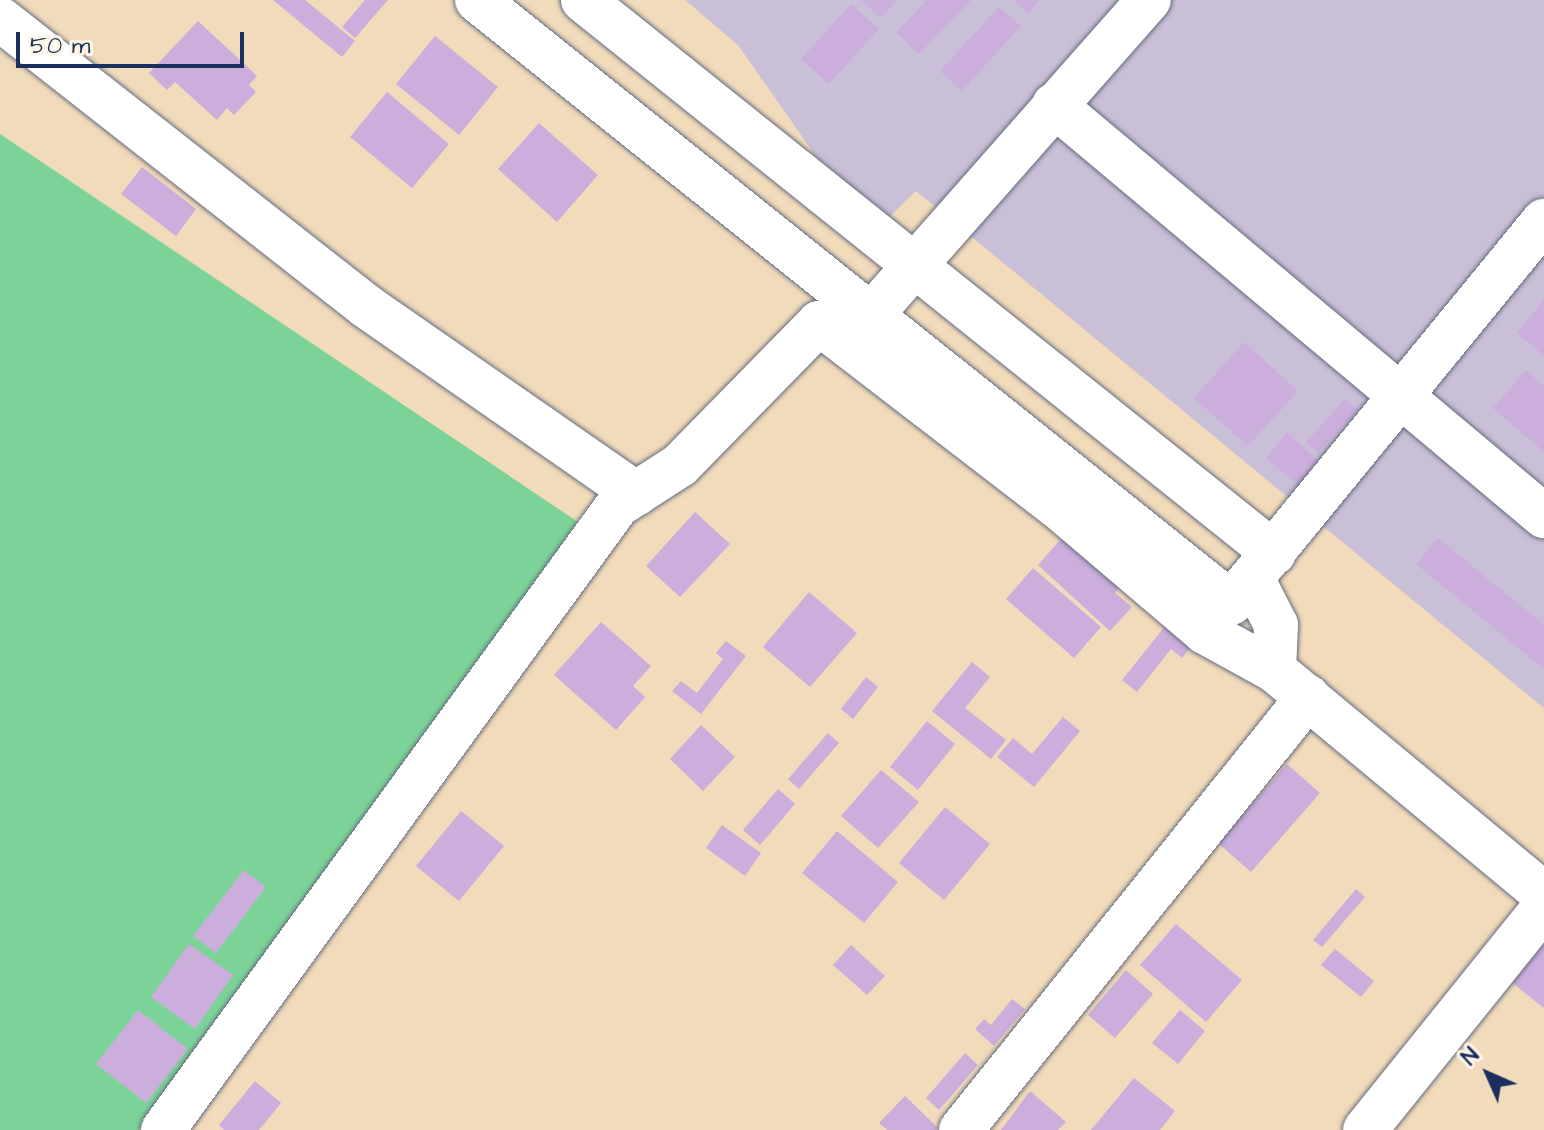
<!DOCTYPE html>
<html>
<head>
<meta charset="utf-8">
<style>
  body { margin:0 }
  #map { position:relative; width:1544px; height:1130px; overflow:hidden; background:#f1dbbb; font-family:"Architects Daughter",sans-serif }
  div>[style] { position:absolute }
  .industrial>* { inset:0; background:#c9bfd7 }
  .green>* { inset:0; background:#7cd398 }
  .building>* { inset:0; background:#cbaedc }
  .roads { filter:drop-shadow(0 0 2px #666b7f) drop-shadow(0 0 2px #666b7f) }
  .minor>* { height:44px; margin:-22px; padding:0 22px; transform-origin:22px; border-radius:22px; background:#fff }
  span { translate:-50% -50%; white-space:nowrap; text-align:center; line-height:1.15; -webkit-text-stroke:8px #fcf5e5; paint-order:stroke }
  .north { position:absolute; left:1448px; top:1034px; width:80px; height:80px; -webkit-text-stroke:6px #fcf5e5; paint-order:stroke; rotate:315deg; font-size:22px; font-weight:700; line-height:32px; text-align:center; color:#1b2f5e }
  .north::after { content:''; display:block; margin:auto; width:28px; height:36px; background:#1b2f5e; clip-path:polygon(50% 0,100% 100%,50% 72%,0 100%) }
  .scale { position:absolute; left:16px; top:32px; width:228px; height:36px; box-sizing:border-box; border:4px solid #1b2f5e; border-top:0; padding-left:10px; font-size:24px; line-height:28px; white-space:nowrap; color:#1b2f5e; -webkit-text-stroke:6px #fcf5e5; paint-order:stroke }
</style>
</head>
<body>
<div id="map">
  <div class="industrial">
    <div style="clip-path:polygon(685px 0,1544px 0,1544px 708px,916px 191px,883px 223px,838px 188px,738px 45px)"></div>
  </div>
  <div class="green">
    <div style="clip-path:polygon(0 134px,578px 522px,139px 1130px,0 1130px)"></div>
  </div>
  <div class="building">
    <div style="clip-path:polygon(273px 0,305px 0,355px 41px,342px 57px)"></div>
    <div style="clip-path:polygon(365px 0,388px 0,355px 38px,342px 27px)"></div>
    <div style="clip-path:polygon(861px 0,897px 0,881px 18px)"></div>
    <div style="clip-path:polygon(927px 0,971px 0,919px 54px,896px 32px)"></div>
    <div style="clip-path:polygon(1014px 0,1040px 0,1028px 13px)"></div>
    <div style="clip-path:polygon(851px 4px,879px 29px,829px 84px,801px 59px)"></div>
    <div style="clip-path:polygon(999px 7px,1021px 26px,962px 91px,940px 71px)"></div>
    <div style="clip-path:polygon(198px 21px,257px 76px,249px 85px,256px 92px,234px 115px,227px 108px,217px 120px,175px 82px,167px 90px,149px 73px)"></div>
    <div style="clip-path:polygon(435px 36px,498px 87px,459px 135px,396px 84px)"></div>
    <div style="clip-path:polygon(387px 92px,449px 144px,412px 188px,350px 137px)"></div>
    <div style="clip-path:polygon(539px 123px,598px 175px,557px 222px,498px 169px)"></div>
    <div style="clip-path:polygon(142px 167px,196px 209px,176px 236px,121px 194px)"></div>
    <div style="clip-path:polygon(1544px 300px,1544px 356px,1517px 333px)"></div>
    <div style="clip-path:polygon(1244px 342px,1298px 391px,1248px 446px,1194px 398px)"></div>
    <div style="clip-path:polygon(1526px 370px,1544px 386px,1544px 452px,1493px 408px)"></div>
    <div style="clip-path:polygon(1345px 399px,1357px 410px,1318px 453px,1306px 442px)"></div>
    <div style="clip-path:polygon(1287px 433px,1326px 467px,1305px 492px,1266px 458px)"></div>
    <div style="clip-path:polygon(695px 512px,730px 544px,680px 597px,646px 566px)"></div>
    <div style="clip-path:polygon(1075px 523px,1131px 574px,1115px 593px,1132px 607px,1110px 631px,1038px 565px)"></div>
    <div style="clip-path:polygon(1438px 538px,1544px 625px,1544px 669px,1416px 564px)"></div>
    <div style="clip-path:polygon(1033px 568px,1101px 627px,1074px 658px,1006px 599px)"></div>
    <div style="clip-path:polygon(809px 592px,857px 633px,810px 687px,763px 647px)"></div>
    <div style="clip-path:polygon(1170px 620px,1196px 641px,1182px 658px,1171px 649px,1137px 692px,1122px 680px)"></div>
    <div style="clip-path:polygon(601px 622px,651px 666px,633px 686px,645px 697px,616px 730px,554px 675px)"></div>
    <div style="clip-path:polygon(726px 641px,746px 656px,701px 714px,672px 691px,681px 681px,697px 693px,723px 659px,716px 653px)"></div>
    <div style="clip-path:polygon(972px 662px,990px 677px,965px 708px,1006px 740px,991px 759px,932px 711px)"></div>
    <div style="clip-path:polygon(866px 677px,878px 687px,853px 719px,841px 709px)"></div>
    <div style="clip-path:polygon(1063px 717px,1080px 731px,1034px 787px,997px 757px,1013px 738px,1032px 754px)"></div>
    <div style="clip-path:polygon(927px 721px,955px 744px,918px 790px,890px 767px)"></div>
    <div style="clip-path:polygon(701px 725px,735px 757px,703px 791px,670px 759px)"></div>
    <div style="clip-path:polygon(828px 733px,839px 743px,799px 789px,788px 779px)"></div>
    <div style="clip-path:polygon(1287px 764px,1320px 793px,1251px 872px,1218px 843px)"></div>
    <div style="clip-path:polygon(881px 770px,919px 802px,878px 848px,841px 816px)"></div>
    <div style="clip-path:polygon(778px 789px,795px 804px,760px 845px,743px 830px)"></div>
    <div style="clip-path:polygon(945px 807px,990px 844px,944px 900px,899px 863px)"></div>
    <div style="clip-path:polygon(461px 811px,504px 846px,459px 901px,416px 866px)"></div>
    <div style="clip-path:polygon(722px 825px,761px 853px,745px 876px,706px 848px)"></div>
    <div style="clip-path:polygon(837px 831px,898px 882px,864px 923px,802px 873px)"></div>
    <div style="clip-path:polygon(244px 870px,266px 887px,216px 953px,193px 936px)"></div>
    <div style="clip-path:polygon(1356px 889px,1365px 897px,1322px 947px,1313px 940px)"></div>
    <div style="clip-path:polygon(1176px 924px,1242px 980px,1206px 1022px,1140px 965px)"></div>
    <div style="clip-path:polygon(1544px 939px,1544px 1008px,1511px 982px)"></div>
    <div style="clip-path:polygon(189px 944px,233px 975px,195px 1029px,151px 997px)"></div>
    <div style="clip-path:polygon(851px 945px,885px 976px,867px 995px,833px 965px)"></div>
    <div style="clip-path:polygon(1335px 949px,1374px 981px,1361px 997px,1321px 965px)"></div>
    <div style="clip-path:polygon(1126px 970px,1153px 994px,1115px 1038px,1088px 1015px)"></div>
    <div style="clip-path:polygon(1012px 999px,1025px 1009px,994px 1046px,975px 1029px,984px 1019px,991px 1025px)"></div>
    <div style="clip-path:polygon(138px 1010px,188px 1049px,146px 1103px,96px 1064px)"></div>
    <div style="clip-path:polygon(1180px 1010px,1205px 1031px,1178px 1064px,1152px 1043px)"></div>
    <div style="clip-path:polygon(965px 1053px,978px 1065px,939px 1110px,926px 1098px)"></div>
    <div style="clip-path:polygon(1134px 1078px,1175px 1111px,1160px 1130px,1091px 1130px)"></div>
    <div style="clip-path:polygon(255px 1081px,281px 1103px,259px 1130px,224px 1130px,219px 1125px)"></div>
    <div style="clip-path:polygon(1030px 1091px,1066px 1122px,1058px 1130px,1001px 1130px)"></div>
    <div style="clip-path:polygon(905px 1096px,938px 1128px,936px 1130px,887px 1130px,879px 1123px)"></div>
  </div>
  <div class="roads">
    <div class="minor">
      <div style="left:477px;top:0;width:965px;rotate:38.65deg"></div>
      <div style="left:1231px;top:603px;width:494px;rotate:-50.7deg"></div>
      <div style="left:583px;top:0;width:885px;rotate:38.67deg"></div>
      <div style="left:0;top:19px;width:465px;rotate:38.1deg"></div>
      <div style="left:366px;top:306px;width:329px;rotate:34.8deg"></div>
      <div style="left:1054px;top:105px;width:640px;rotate:39.99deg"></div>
      <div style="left:871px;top:315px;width:420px;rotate:-48.6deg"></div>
      <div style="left:1252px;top:578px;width:53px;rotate:62.9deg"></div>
      <div style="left:1276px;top:625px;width:45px;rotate:92.5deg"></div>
      <div style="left:163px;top:1130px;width:773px;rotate:-53.95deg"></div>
      <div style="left:618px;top:505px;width:74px;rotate:-32.8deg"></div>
      <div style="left:680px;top:465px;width:199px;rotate:-45.6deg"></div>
      <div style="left:819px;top:323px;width:300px;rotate:37.6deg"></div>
      <div style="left:1057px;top:506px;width:194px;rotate:40.4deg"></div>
      <div style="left:1205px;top:632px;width:79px;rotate:28.8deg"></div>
      <div style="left:1274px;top:670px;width:351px;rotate:39.7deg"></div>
      <div style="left:961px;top:1130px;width:555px;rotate:-51.29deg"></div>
      <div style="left:1365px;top:1130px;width:286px;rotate:-51.2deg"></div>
    </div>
  </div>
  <div class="north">N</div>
  <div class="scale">50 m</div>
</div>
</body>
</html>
